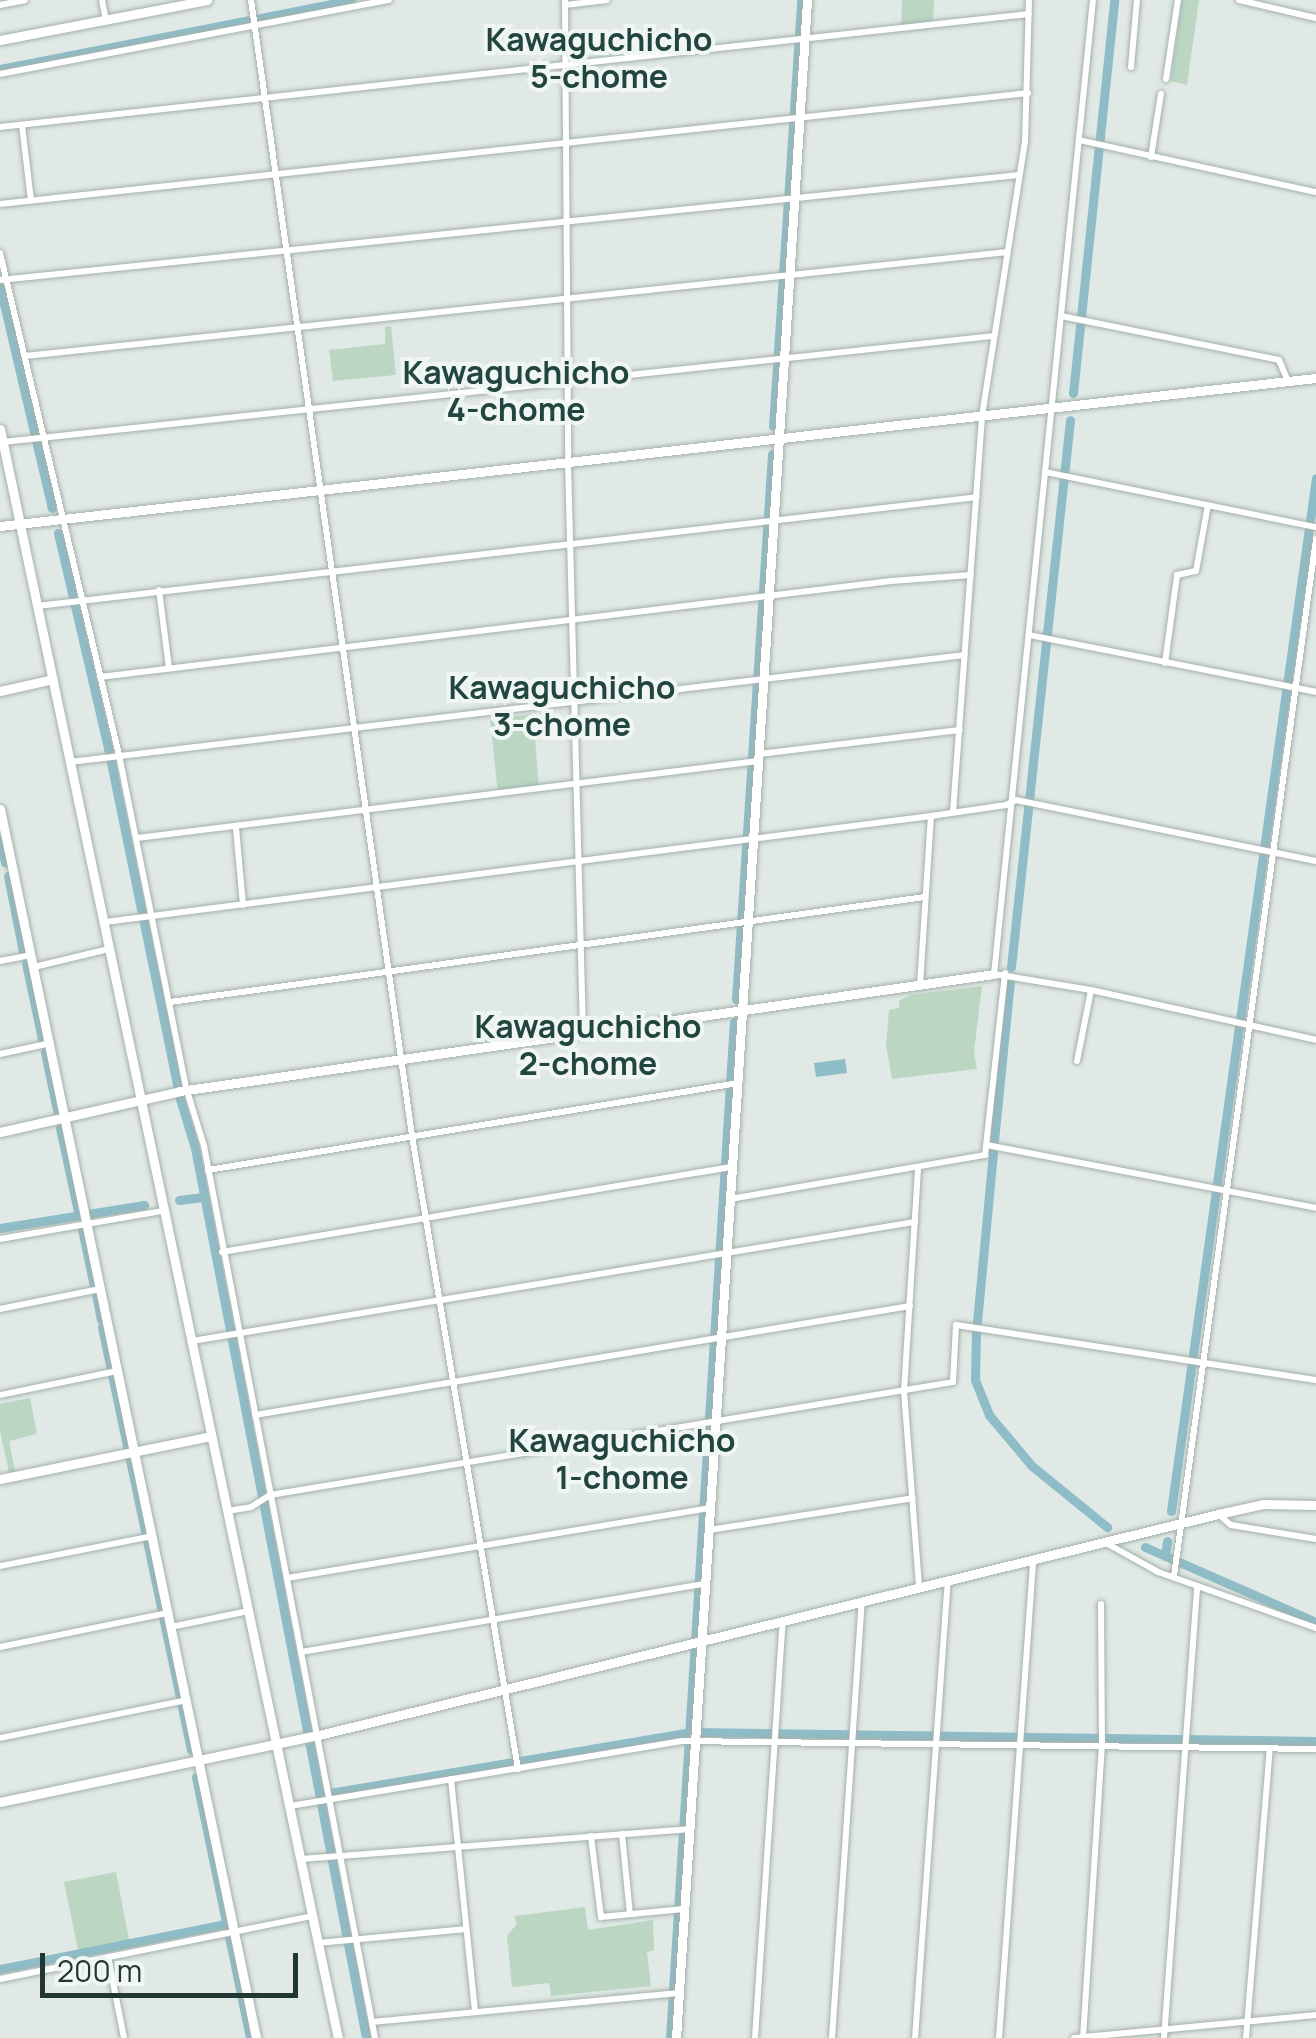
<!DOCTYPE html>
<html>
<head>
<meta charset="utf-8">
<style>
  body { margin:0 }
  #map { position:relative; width:1316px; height:2038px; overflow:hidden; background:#e0e9e5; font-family:Manrope,sans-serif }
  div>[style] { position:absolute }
  .green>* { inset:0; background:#bbd7c4 }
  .water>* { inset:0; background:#8ebcc7 }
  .canal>* { height:9px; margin:-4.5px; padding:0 4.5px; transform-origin:4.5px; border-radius:4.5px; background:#8ebcc7 }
  .roads { filter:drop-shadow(0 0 2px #a4b0ac) drop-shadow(0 0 2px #a4b0ac) }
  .minor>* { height:6px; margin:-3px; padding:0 3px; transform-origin:3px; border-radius:3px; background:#fff }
  .tertiary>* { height:9px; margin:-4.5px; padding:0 4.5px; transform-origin:4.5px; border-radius:4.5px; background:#fff }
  span { translate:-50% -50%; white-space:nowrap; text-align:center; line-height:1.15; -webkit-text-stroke:8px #f0f6f3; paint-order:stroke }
  .neighbourhood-label { font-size:32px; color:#22463f; font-weight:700 }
  .scale { position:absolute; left:40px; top:1953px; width:258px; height:45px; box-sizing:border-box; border:5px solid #233732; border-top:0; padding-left:12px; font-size:30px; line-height:35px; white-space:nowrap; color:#233732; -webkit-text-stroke:8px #f0f6f3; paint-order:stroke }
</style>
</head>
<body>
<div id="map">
  <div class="green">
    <div style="clip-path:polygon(902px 0,934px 0,933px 26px,901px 29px)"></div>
    <div style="clip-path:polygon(1182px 0,1199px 0,1187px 85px,1171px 81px)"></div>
    <div style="clip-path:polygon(391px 326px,396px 375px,333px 381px,329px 350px,385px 344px,385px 327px)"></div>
    <div style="clip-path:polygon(533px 714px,539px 789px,498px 794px,490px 719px)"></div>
    <div style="clip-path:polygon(982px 986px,974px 1052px,977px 1069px,892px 1079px,886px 1046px,889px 1010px,899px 1008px,899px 1001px,910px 995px)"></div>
    <div style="clip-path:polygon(30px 1398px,37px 1434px,9px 1441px,16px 1476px,10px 1477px,0 1431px,0 1404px)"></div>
    <div style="clip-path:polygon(116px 1872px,130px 1945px,79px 1955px,64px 1882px)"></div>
    <div style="clip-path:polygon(585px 1907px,588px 1930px,653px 1920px,654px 1950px,647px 1952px,651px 1986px,551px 1996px,549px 1983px,512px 1987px,507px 1936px,516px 1925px,515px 1916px)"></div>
  </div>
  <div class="water">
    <div style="clip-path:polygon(845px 1059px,847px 1073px,816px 1077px,814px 1063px)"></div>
  </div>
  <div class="canal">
    <div style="left:0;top:69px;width:358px;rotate:-11.1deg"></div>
    <div style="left:0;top:287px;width:227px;rotate:76.8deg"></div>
    <div style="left:1073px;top:393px;width:395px;rotate:-84deg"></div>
    <div style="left:773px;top:426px;width:427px;rotate:-86.2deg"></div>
    <div style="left:58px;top:533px;width:221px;rotate:76.9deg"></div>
    <div style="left:108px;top:748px;width:358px;rotate:78.4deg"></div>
    <div style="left:180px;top:1099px;width:51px;rotate:73deg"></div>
    <div style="left:195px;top:1148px;width:906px;rotate:79.12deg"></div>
    <div style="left:0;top:839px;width:24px;rotate:78deg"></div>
    <div style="left:8px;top:876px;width:77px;rotate:78.8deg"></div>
    <div style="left:26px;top:963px;width:78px;rotate:78.1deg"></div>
    <div style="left:1011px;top:967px;width:550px;rotate:-83.84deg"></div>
    <div style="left:736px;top:999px;width:546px;rotate:-86.22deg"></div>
    <div style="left:45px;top:1052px;width:64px;rotate:78.3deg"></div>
    <div style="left:60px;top:1128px;width:90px;rotate:77.8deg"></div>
    <div style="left:994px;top:1141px;width:160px;rotate:-84.3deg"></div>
    <div style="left:179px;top:1200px;width:24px;rotate:-7deg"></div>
    <div style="left:0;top:1228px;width:146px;rotate:-9.1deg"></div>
    <div style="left:82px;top:1229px;width:58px;rotate:78.1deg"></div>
    <div style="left:96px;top:1294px;width:26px;rotate:79deg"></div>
    <div style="left:977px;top:1322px;width:171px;rotate:-84.6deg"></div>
    <div style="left:102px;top:1327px;width:432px;rotate:78.1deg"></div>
    <div style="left:976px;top:1331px;width:49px;rotate:91.2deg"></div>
    <div style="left:975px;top:1380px;width:38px;rotate:68deg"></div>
    <div style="left:989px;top:1415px;width:67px;rotate:49.9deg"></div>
    <div style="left:1032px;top:1466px;width:97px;rotate:39.1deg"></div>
    <div style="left:1171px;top:1511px;width:1043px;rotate:-82.01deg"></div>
    <div style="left:1145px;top:1547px;width:187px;rotate:23.7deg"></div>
    <div style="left:1165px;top:1556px;width:15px;rotate:-82deg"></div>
    <div style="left:196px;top:1777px;width:267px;rotate:78.3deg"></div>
    <div style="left:324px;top:1794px;width:371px;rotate:-9.6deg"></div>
    <div style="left:690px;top:1732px;width:626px;rotate:0.82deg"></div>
    <div style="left:0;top:1969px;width:230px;rotate:-11.3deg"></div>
    <div style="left:670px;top:2038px;width:1018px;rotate:-86.4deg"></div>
  </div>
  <div class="roads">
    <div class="minor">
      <div style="left:102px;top:0;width:20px;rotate:79deg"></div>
      <div style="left:251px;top:0;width:1147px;rotate:81.93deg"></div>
      <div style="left:412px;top:1136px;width:642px;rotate:80.49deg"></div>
      <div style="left:565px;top:0;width:463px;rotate:89.6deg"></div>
      <div style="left:568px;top:463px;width:570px;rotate:88.49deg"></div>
      <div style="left:1093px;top:0;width:979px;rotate:95.8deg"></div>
      <div style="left:994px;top:974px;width:98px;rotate:9.4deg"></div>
      <div style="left:1091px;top:990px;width:230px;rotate:12.5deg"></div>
      <div style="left:1239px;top:0;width:79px;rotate:13.2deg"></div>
      <div style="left:0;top:5px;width:25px;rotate:-11deg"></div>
      <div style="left:565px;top:5px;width:42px;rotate:-6.8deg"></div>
      <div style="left:1131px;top:67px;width:67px;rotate:-84.9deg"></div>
      <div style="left:0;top:74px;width:396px;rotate:-10.8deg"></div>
      <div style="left:1166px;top:79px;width:80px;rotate:-81.4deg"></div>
      <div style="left:22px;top:125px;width:76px;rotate:83.2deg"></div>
      <div style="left:0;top:127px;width:1035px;rotate:-6.27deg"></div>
      <div style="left:1079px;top:140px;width:243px;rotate:12.4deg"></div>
      <div style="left:1151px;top:157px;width:64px;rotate:-81deg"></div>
      <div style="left:0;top:204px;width:1034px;rotate:-6.16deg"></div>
      <div style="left:0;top:253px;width:516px;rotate:76.66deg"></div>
      <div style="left:119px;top:755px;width:343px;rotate:78.6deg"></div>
      <div style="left:187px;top:1091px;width:58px;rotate:72.8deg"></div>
      <div style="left:204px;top:1146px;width:908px;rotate:79.15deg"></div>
      <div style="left:0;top:280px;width:1024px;rotate:-5.88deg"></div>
      <div style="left:1061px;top:316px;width:222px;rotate:11.4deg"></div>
      <div style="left:1279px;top:360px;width:23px;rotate:67deg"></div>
      <div style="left:25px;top:356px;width:988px;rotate:-6.04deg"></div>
      <div style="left:3px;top:442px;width:997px;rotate:-6.11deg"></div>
      <div style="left:1045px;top:472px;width:277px;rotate:11.5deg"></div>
      <div style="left:159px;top:590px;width:79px;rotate:82.7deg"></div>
      <div style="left:37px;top:606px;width:946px;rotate:-6.61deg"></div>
      <div style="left:1029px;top:635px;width:293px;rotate:11.2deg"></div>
      <div style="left:1165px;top:663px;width:89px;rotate:-82.2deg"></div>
      <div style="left:1177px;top:575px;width:19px;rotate:-12deg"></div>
      <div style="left:1196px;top:571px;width:67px;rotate:-79.7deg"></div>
      <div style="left:100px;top:677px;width:797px;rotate:-6.92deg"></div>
      <div style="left:891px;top:581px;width:80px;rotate:-4.3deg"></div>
      <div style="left:759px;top:754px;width:202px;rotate:-6.8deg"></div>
      <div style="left:70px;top:762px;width:901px;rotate:-6.82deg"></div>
      <div style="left:953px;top:812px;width:397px;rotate:-85.8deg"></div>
      <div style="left:982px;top:416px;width:277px;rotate:-81.1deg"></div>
      <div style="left:1025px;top:142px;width:142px;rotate:-88.4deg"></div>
      <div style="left:236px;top:828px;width:77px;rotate:84.8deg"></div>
      <div style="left:137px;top:838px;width:626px;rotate:-7.07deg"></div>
      <div style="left:105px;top:922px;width:833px;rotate:-7.31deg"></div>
      <div style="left:931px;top:816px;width:76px;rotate:-8.3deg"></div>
      <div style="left:1006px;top:805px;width:11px;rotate:-27deg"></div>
      <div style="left:1016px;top:800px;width:306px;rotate:11.5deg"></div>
      <div style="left:0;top:961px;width:31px;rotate:-11deg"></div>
      <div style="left:34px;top:967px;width:77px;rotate:-13.5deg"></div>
      <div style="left:920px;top:985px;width:169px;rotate:-86.3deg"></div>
      <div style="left:170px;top:1002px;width:762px;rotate:-7.92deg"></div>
      <div style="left:0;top:1054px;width:52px;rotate:-12.2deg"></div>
      <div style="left:1077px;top:1061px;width:72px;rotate:-78.8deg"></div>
      <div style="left:987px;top:1145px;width:335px;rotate:10.8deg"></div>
      <div style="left:918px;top:1169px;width:222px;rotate:93.6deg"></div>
      <div style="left:904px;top:1391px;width:197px;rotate:85.6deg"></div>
      <div style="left:208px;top:1170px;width:537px;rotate:-9.32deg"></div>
      <div style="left:730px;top:1199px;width:259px;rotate:-9.8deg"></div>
      <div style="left:985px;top:1155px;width:183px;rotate:-83.7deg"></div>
      <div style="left:0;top:1239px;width:164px;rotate:-9.8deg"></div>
      <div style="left:222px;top:1252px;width:516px;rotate:-9.48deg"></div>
      <div style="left:0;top:1309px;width:102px;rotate:-11.3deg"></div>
      <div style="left:192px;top:1341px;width:733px;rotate:-9.35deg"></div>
      <div style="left:0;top:1395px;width:119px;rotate:-11.6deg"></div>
      <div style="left:255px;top:1415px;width:664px;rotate:-9.45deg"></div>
      <div style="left:227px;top:1511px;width:24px;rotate:-9deg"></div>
      <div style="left:251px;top:1507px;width:22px;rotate:-32deg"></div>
      <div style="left:270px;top:1495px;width:692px;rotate:-9.39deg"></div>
      <div style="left:953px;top:1382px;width:57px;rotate:-87deg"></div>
      <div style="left:956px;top:1325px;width:364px;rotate:8.7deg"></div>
      <div style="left:1218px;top:1514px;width:17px;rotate:40deg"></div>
      <div style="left:1231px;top:1525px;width:86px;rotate:9.4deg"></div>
      <div style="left:709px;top:1530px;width:206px;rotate:-8.9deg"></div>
      <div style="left:1106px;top:1543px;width:60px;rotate:29.1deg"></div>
      <div style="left:1158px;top:1572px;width:168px;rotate:19.5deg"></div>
      <div style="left:0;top:1566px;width:156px;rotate:-11.1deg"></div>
      <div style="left:1174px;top:1576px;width:1047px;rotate:-82.2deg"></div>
      <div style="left:287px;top:1578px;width:428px;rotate:-9.4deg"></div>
      <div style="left:171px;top:1627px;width:79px;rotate:-11.7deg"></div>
      <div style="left:0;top:1647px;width:170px;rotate:-11.5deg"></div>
      <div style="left:301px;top:1652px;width:410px;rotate:-9.6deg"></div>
      <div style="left:0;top:1738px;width:191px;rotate:-11.5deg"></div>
      <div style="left:451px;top:1779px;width:234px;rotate:84.1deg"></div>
      <div style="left:290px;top:1806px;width:396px;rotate:-9.4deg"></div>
      <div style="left:681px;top:1741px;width:635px;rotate:0.72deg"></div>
      <div style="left:622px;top:1834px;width:80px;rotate:84.3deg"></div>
      <div style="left:591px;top:1836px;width:82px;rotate:83deg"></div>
      <div style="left:601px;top:1917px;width:83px;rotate:-5.5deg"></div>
      <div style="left:301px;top:1859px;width:388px;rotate:-4.4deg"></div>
      <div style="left:318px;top:1943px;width:149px;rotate:-5.4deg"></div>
      <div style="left:108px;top:1957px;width:83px;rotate:78.8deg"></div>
      <div style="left:0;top:1979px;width:318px;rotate:-11.4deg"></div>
      <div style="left:372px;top:2022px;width:308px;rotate:-5.4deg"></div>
      <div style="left:755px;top:2038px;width:418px;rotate:-86.2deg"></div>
      <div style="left:832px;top:2038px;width:437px;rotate:-86.1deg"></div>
      <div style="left:915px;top:2038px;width:458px;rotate:-85.9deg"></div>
      <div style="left:999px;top:2038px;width:479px;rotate:-85.9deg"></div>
      <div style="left:1074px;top:2038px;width:243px;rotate:-5.4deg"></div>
      <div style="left:1083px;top:2038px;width:292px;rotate:-86.3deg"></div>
      <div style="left:1102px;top:1747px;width:143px;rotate:-90.4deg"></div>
      <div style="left:1164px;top:2038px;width:453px;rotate:-85.8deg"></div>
      <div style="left:1246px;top:2038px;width:291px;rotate:-85.3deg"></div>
    </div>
    <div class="tertiary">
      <div style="left:0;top:40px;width:211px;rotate:-10.9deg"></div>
      <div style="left:0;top:429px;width:1644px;rotate:78.14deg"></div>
      <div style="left:0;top:526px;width:1324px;rotate:-6.42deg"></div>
      <div style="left:0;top:691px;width:54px;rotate:-12.8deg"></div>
      <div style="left:0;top:809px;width:1255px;rotate:78.23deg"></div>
      <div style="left:0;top:1132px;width:185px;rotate:-12.8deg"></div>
      <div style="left:180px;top:1091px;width:822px;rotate:-8.18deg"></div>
      <div style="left:0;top:1479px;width:215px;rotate:-11.5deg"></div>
      <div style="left:0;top:1802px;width:326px;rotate:-11.9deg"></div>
      <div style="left:319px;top:1735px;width:926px;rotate:-13.81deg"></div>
      <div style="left:1218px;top:1514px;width:46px;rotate:-12.5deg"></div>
      <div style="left:1263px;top:1504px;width:53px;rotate:1.1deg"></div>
      <div style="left:676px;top:2038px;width:2042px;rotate:-86.32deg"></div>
    </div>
  </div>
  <div class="neighbourhood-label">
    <span style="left:599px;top:58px">Kawaguchicho<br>5-chome</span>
    <span style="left:516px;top:391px">Kawaguchicho<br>4-chome</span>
    <span style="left:562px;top:706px">Kawaguchicho<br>3-chome</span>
    <span style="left:588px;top:1045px">Kawaguchicho<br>2-chome</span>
    <span style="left:622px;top:1459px">Kawaguchicho<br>1-chome</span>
  </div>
  <div class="scale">200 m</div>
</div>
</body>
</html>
